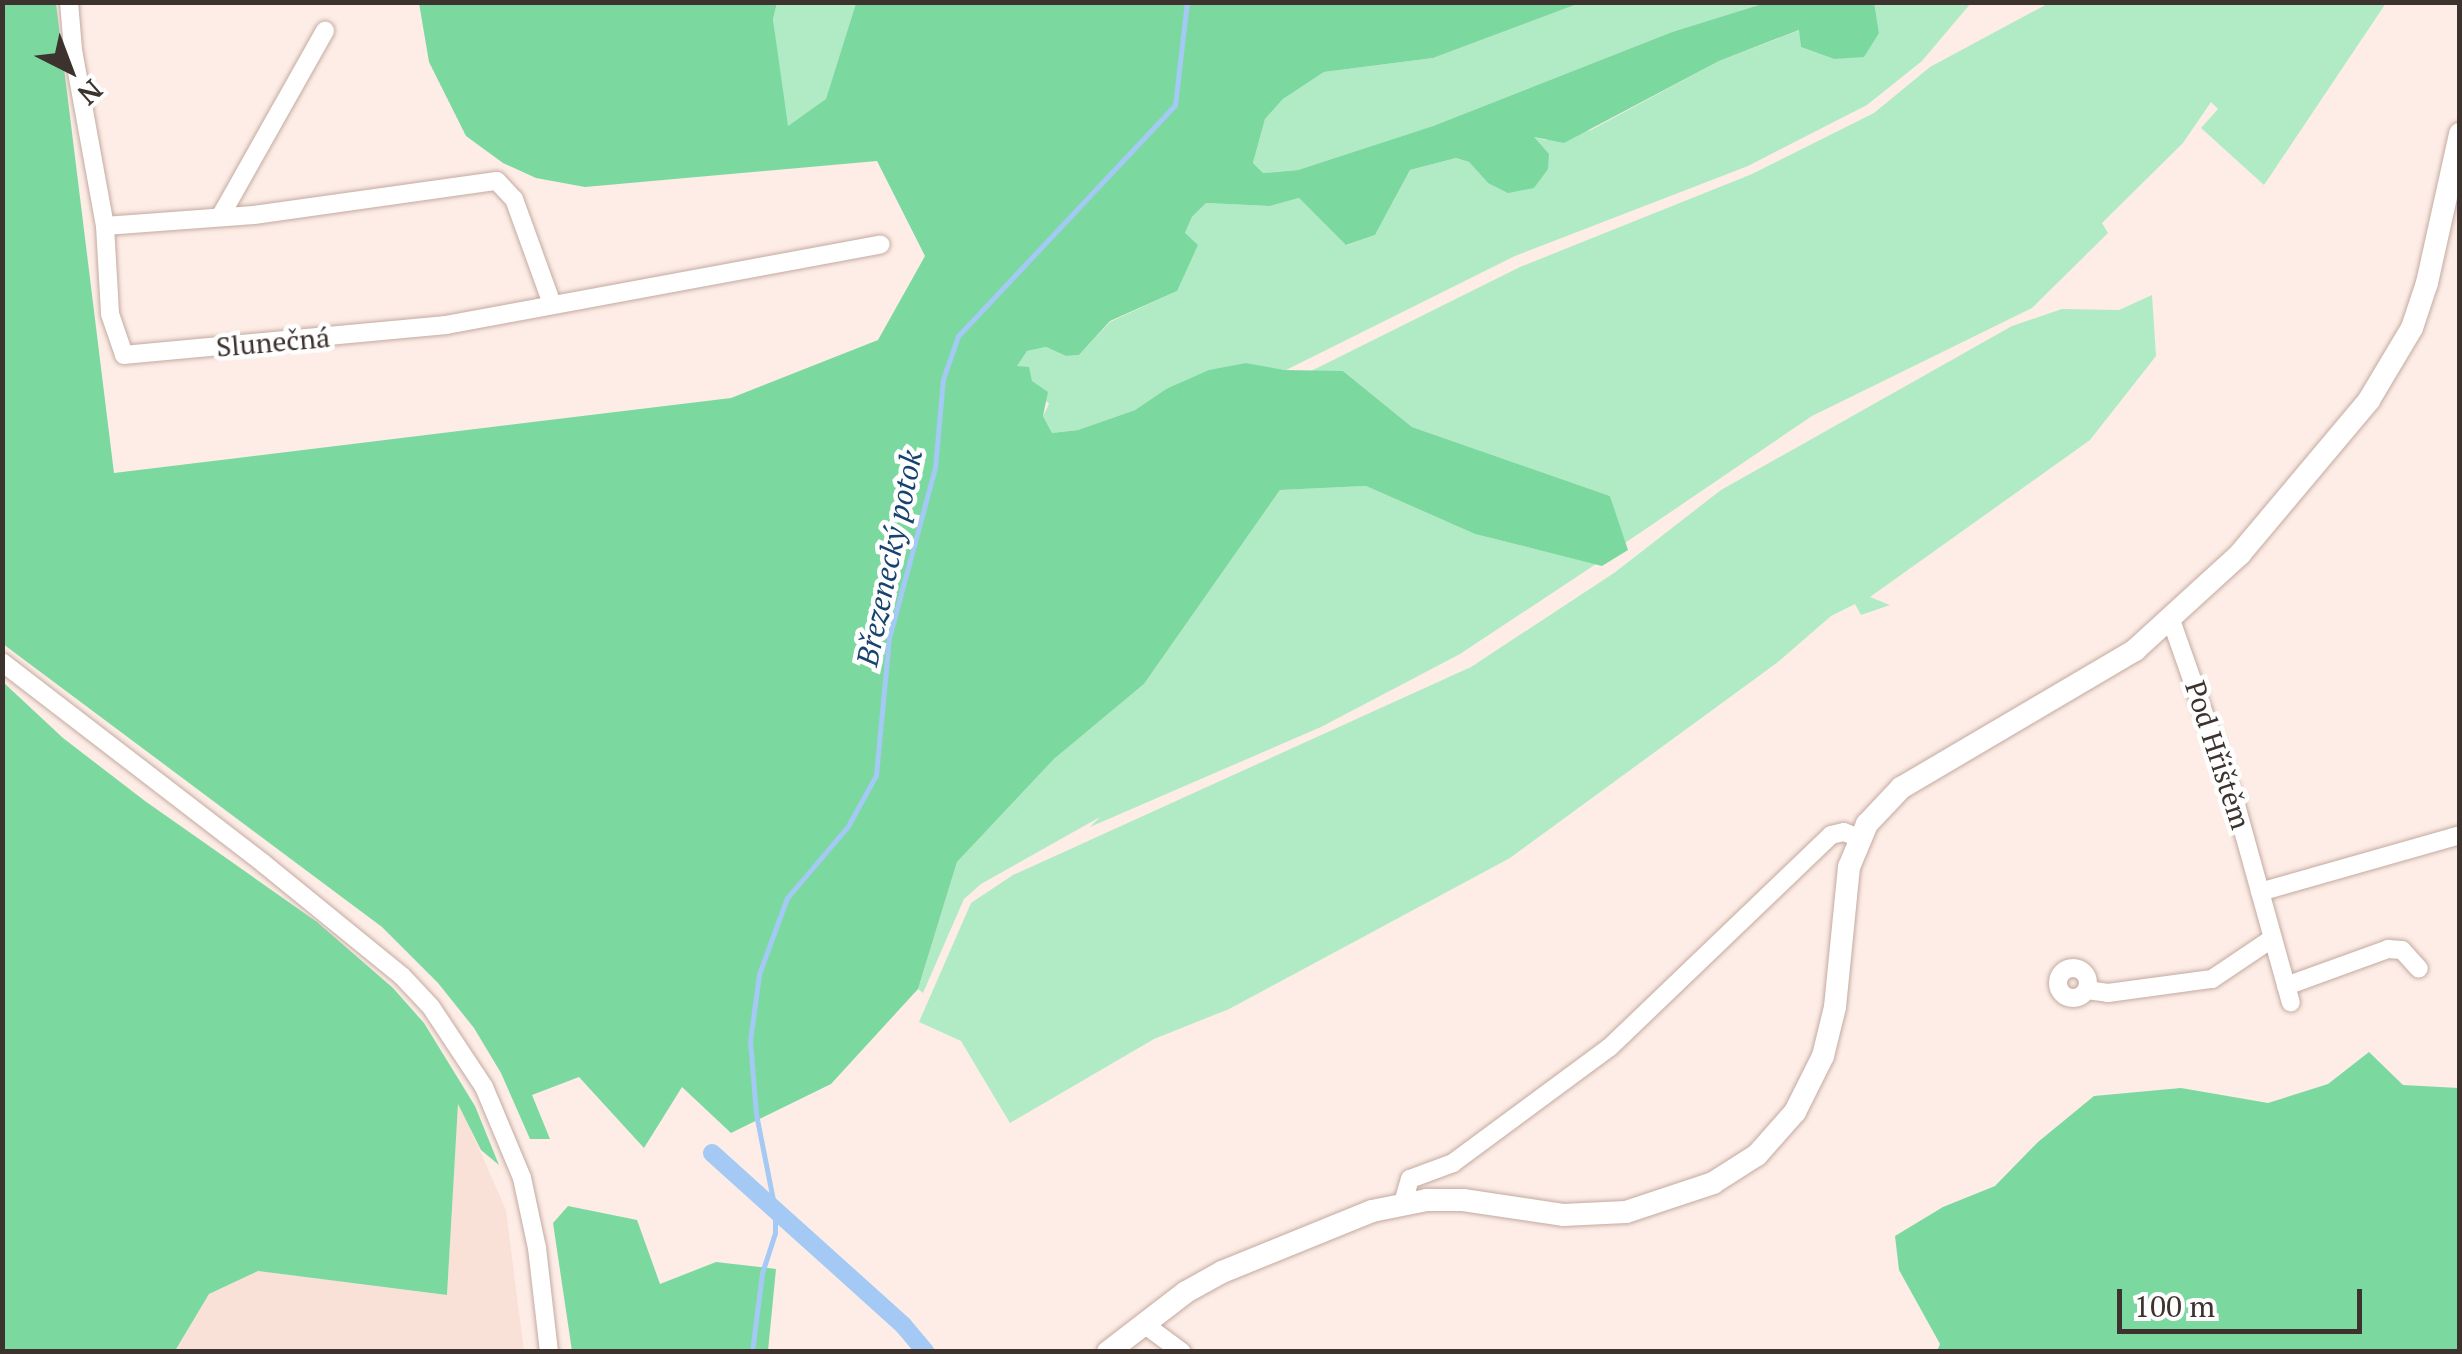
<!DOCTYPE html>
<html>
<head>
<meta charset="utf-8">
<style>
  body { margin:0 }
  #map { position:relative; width:2462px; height:1354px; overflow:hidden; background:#fdede6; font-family:"PT Serif",serif }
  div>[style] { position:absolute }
  .industrial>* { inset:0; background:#fae1d8 }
  .green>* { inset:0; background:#b1ebc5 }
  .forest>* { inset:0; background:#7bd9a0 }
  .stream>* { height:5px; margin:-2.5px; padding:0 2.5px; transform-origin:2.5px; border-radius:2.5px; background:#a3c9f4 }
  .canal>* { height:18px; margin:-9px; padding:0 9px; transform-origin:9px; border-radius:9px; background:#a3c9f4 }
  .roads { filter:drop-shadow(0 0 2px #c3aaa0) drop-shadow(0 0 2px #c3aaa0) }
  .minor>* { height:18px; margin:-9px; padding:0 9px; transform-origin:9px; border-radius:9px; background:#fff }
  .minor>.ring { margin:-9px; padding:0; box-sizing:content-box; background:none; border:18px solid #fff; border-radius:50% }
  .tertiary>* { height:22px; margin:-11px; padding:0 11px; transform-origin:11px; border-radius:11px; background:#fff }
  span { translate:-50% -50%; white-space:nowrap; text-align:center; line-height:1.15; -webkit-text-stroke:9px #fefefe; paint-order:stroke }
  .street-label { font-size:28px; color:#3c322e }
  .water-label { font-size:30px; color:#174370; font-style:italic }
  .frame { position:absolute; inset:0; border:5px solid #3c322e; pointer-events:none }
  .north { position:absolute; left:20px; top:20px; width:100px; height:100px; -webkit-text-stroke:8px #fefefe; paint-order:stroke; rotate:138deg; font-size:28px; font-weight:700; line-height:40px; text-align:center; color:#3c322e }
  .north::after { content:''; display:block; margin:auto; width:35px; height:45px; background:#3c322e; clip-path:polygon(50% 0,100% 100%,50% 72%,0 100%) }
  .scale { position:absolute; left:2117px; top:1289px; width:245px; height:45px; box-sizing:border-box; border:5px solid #3c322e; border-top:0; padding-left:12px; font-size:30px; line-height:35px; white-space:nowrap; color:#3c322e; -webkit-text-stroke:8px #fefefe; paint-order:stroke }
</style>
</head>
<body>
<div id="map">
  <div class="industrial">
    <div style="clip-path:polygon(458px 1101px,506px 1210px,524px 1351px,175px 1352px,209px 1294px,258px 1271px,447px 1295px)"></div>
  </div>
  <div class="green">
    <div style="clip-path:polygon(777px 3px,856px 3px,826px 100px,787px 127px,773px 19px)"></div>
    <div style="clip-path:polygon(1580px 3px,1765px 3px,1672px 32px,1433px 126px,1298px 170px,1262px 173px,1253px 163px,1265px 119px,1283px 99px,1324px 72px,1433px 58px)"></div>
    <div style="clip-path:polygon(1874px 3px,1971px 3px,1922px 61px,1867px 105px,1748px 166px,1515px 256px,1284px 371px,1246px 363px,1166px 389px,1135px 410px,1078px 430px,1052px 433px,1043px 416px,1049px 404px,1016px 366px,1027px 351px,1046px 347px,1066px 356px,1079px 355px,1110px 322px,1177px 291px,1185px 233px,1192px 217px,1206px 203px,1270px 206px,1299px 198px,1347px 245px,1375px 235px,1410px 170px,1456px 158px,1469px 162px,1488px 183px,1531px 136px,1545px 140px,1591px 130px,1719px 61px,1800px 30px,1801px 47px,1834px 59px,1879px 33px)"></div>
    <div style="clip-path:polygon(2049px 3px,2386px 3px,2264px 185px,2201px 128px,2218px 109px,2211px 102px,2183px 143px,2102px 223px,2108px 233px,2032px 308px,1812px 416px,1625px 543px,1610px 496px,1412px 427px,1343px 371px,1311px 371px,1520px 267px,1752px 174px,1874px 113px,1930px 67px)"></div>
    <div style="clip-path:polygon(2152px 295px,2156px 356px,2090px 440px,1870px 597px,1890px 605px,1861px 615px,1855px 604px,1831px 616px,1778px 662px,1510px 858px,1229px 1009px,1154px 1039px,1010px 1123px,961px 1041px,919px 1022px,971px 903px,1013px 875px,1471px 667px,1614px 573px,1721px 490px,2012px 326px,2062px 309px,2119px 310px)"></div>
    <div style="clip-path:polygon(1366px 486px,1475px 534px,1596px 564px,1460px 654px,1321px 727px,1090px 827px,1100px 817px,981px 884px,964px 899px,923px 993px,918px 989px,957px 862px,1054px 759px,1144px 684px,1280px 490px)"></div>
  </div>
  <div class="forest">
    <div style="clip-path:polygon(1874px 2px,1879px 33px,1864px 57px,1834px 59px,1801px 47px,1799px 30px,1719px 61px,1564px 143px,1534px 137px,1549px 154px,1548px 169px,1534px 188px,1508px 193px,1488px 183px,1469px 162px,1456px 158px,1410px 170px,1375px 235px,1346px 245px,1299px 198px,1270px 206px,1206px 203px,1192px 217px,1185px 233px,1198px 245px,1177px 291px,1110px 321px,1079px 355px,1066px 356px,1046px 347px,1027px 351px,1017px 366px,1029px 367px,1032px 381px,1048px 392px,1043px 416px,1052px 433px,1078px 430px,1135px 410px,1166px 389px,1209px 370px,1246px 363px,1284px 370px,1343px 371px,1412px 427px,1610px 496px,1628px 550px,1602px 566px,1475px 534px,1366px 486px,1280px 490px,1144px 684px,1054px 759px,957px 862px,918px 989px,831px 1084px,731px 1133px,682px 1087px,644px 1148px,579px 1077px,532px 1095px,550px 1139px,530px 1139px,501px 1073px,474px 1028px,438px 983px,382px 927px,3px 644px,3px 3px,56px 3px,114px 473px,731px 398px,878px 340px,925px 256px,877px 161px,585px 187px,536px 178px,503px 163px,466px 136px,429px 62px,419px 3px,777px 3px,773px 19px,788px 126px,826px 99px,856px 3px,1580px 3px,1433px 58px,1324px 72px,1283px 99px,1265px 119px,1253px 163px,1263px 173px,1298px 170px,1433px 126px,1672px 32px,1765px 3px)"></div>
    <div style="clip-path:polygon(3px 682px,63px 738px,145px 801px,317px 922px,393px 988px,424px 1023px,475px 1106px,499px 1165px,481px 1150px,458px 1104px,447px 1295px,258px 1271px,209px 1294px,175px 1351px,3px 1351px)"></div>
    <div style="clip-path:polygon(2369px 1052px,2403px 1085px,2459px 1088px,2459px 1351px,1937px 1351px,1940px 1344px,1899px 1270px,1895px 1236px,1943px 1207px,1995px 1186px,2038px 1142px,2094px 1096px,2181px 1088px,2268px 1103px,2328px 1084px)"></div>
    <div style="clip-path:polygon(568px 1206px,637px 1220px,660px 1284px,716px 1262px,776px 1269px,768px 1351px,572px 1351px,553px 1223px)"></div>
  </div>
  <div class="stream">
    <div style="left:752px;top:1352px;width:80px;rotate:-82.8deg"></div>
    <div style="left:762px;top:1273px;width:42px;rotate:-72deg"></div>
    <div style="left:775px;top:1233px;width:23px;rotate:-90deg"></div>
    <div style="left:775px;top:1210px;width:98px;rotate:-101.2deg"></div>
    <div style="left:756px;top:1114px;width:73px;rotate:-94.7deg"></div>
    <div style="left:750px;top:1041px;width:68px;rotate:-82.3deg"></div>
    <div style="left:759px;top:974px;width:81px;rotate:-69.8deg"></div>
    <div style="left:787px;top:898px;width:94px;rotate:-49.7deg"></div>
    <div style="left:848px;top:826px;width:58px;rotate:-61.2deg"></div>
    <div style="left:876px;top:775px;width:138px;rotate:-84.6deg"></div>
    <div style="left:889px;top:638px;width:176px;rotate:-74.9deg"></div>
    <div style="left:935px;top:468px;width:89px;rotate:-84.9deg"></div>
    <div style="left:943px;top:379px;width:46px;rotate:-70.8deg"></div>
    <div style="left:958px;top:336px;width:317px;rotate:-46.8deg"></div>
    <div style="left:1175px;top:105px;width:104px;rotate:-83.4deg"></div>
  </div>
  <div class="canal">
    <div style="left:712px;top:1153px;width:257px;rotate:42deg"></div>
    <div style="left:903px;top:1325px;width:35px;rotate:50deg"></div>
  </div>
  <div class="roads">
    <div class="minor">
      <div style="left:69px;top:2px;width:48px;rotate:85.2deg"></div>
      <div style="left:73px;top:50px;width:179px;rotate:79.7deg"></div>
      <div style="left:105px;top:226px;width:149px;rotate:-4.2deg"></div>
      <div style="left:254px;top:215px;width:245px;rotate:-8deg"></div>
      <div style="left:497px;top:181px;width:25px;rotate:47deg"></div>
      <div style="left:514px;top:199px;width:112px;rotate:70.1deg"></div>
      <div style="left:220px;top:217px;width:214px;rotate:-60.6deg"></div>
      <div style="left:105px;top:226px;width:88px;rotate:86.7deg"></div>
      <div style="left:110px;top:314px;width:43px;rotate:71.1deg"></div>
      <div style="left:124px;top:355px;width:323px;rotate:-5.3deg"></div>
      <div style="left:446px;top:325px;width:442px;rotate:-10.5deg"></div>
      <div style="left:2171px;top:620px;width:196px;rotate:70.6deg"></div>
      <div style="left:2236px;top:805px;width:205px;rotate:74.5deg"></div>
      <div style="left:2px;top:662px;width:329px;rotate:37.6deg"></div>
      <div style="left:263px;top:863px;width:179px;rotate:39.1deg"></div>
      <div style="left:402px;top:976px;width:42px;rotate:46.9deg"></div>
      <div style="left:431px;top:1007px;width:96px;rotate:56.5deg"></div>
      <div style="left:484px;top:1087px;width:99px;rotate:67.3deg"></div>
      <div style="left:522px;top:1178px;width:72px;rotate:77.9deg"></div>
      <div style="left:537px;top:1248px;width:105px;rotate:83.4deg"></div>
      <div style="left:2260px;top:892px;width:208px;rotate:-15.9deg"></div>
      <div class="ring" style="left:2058px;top:968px;width:12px;height:12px"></div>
      <div style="left:2286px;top:986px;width:109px;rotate:-19.9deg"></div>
      <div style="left:2388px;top:949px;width:14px;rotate:4deg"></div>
      <div style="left:2402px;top:950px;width:25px;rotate:48deg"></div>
      <div style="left:2087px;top:990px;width:21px;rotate:8deg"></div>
      <div style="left:2108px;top:993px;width:105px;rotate:-7.7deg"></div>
      <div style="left:2212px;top:979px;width:73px;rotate:-33.9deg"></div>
      <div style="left:1403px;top:1203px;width:25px;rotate:-74deg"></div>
      <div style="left:1410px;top:1179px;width:46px;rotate:-20.4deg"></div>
      <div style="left:1453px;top:1163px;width:195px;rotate:-36.5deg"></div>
      <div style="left:1610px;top:1047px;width:306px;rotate:-43.8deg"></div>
      <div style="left:1831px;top:835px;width:13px;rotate:-13deg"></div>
      <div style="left:1844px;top:832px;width:16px;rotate:22deg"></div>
      <div style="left:1144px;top:1324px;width:47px;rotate:36.4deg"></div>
    </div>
    <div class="tertiary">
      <div style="left:1108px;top:1352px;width:98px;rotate:-37.6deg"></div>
      <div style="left:1186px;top:1292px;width:41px;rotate:-29.1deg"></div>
      <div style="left:1222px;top:1272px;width:162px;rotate:-22.1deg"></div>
      <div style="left:1372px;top:1211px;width:56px;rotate:-11.3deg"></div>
      <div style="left:1427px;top:1200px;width:36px"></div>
      <div style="left:1463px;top:1200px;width:101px;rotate:8.5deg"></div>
      <div style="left:1563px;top:1215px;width:63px;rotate:-2.7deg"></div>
      <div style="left:1626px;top:1212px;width:92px;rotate:-18.4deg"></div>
      <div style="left:1713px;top:1183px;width:52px;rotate:-32.5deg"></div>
      <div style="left:1757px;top:1155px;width:57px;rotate:-48.5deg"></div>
      <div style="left:1795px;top:1112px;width:63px;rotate:-63.4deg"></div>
      <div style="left:1823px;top:1056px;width:50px;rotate:-76.2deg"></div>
      <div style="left:1835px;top:1007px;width:141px;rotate:-84.3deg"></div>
      <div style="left:1849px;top:867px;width:47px;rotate:-67.3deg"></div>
      <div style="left:1867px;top:824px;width:50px;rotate:-46.6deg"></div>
      <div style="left:1901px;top:788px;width:272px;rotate:-30.5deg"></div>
      <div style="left:2135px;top:650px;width:142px;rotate:-42.4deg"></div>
      <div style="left:2240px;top:554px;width:201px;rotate:-50deg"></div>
      <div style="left:2369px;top:400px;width:84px;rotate:-59.2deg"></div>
      <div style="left:2412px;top:328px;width:47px;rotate:-71.6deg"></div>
      <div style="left:2427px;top:283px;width:153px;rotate:-77.5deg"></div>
    </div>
  </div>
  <div class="street-label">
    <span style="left:273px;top:342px;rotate:-5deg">Slunečná</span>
    <span style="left:2218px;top:755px;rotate:72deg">Pod Hřištěm</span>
  </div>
  <div class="water-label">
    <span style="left:889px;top:558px;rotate:-78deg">Březenecký potok</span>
  </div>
  <div class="frame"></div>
  <div class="north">N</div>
  <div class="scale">100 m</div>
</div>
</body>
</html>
